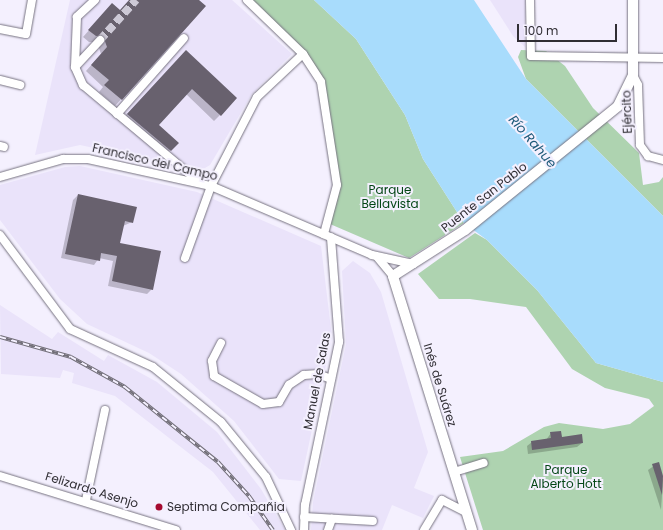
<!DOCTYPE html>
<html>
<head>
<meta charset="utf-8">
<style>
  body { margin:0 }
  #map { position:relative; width:663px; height:530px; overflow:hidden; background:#f4f0fe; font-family:Poppins,sans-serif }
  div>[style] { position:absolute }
  .built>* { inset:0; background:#eae3fa }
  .green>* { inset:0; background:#aed3b0 }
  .water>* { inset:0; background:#a8dcfc }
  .shadow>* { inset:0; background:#0003 }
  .building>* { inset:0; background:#68616e }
  .minor-tunnel>* { height:8px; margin-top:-4px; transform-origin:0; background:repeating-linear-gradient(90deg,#cdc9d6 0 8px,transparent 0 12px) }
  .roads { filter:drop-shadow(0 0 1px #777381) drop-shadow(0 0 1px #777381) }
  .minor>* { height:8px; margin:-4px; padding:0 4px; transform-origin:4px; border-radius:4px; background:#fff }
  .major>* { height:10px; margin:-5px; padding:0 5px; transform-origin:5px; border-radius:5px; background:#fff }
  .rail>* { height:3.5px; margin-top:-1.75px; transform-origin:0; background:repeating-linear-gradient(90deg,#f4f0fe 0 6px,#726f78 0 12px); box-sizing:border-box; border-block:1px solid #726f78 }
  .dots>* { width:11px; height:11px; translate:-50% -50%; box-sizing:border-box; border:2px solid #f4f0fe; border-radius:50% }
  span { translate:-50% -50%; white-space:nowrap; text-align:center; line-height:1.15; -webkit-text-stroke:4px #f4f0fe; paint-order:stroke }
  .street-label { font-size:12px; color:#302e34 }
  .park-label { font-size:12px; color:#044616 }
  .poi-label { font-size:12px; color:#302e34 }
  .left { translate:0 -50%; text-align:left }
  .water-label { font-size:13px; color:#1e5a7a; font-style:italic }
  .scale { position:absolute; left:517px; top:24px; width:100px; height:18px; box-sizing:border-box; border:2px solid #302e34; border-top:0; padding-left:5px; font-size:12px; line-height:14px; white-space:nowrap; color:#302e34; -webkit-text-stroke:3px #f4f0fe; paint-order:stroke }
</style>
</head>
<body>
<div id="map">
  <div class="built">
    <div style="clip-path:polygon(70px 0,232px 0,292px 54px,252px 94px,210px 165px,200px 171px,80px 145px,35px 155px)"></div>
    <div style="clip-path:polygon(490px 0,525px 0,525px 47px,513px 36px)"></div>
    <div style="clip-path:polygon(80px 166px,197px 192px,321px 246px,332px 337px,301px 481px,279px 479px,234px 421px,181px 374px,149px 353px,87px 324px,60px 299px,0 220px,0 185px,65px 167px)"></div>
    <div style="clip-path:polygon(353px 261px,370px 273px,381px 292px,428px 452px,414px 488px,434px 496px,423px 518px,392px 505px,382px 530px,311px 530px,313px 502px,346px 344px,342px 271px)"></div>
    <div style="clip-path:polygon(0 305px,52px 339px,58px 332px,104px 361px,108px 355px,157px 382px,217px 432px,261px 489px,285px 530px,260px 530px,213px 472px,115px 396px,72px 383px,74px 373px,63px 370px,60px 378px,1px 374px)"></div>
  </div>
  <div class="green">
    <div style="clip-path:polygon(249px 0,314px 0,356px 39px,405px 115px,423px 159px,464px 223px,409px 258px,330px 224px,341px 186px,325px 86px)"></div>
    <div style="clip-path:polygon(521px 50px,546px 51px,565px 66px,593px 108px,639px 153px,643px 185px,659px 182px,663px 177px,663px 216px,526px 79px,518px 57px)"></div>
    <div style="clip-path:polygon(475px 233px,487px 240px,537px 290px,596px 363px,663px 382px,663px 530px,483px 530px,460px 457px,503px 451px,544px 427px,559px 423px,603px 429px,630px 424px,654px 406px,649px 399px,605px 388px,572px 369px,526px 307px,470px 299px,439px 299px,418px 274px)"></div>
  </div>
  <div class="water">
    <div style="clip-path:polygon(314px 0,474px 0,526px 79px,663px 216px,663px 382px,596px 363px,537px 290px,487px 240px,464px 223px,423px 159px,405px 115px,356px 39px)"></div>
  </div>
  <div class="shadow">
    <div style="clip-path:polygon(130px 0,197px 0,204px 6px,115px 106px,99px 92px,103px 87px,86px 71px,101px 54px,97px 42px,89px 42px,83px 37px,106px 11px,120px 11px)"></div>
    <div style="clip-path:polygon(180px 58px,220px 115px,214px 121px,186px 94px,157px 125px,177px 143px,164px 157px,121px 120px)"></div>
    <div style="clip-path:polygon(78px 195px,132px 222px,123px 226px,119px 244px,152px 289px,147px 294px,108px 286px,113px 261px,99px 258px,94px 265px,61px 258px,73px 200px)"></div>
    <div style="clip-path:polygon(551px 433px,561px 438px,582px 443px,577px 447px,528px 454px,527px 446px,532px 442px,546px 440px)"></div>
    <div style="clip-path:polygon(658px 463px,663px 480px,661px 510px,648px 470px)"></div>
  </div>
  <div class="building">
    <div style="clip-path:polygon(129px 0,199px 0,206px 6px,122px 100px,104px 85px,109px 80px,91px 65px,107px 47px,103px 36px,96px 36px,88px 30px,112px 3px,120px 10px)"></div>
    <div style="clip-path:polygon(186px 50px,237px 98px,221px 116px,192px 89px,159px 125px,179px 143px,171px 151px,127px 114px)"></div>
    <div style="clip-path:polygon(78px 194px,137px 207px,133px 223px,125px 221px,120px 243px,161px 251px,153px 290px,112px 281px,117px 256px,101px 253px,100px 261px,65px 254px)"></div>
    <div style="clip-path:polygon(561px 431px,562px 437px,582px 434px,583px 443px,532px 450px,531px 441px,551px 438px,550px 432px)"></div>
    <div style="clip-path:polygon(659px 462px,663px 476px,662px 495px,652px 464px)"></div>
  </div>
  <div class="minor-tunnel">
    <div style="left:100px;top:40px;width:54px;rotate:-48deg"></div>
  </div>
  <div class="roads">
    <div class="minor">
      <div style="left:95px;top:0;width:25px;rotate:137deg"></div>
      <div style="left:77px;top:17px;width:50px;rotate:92.3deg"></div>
      <div style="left:75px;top:67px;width:20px;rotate:66deg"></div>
      <div style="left:83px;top:85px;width:150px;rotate:39.9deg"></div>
      <div style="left:247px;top:0;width:78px;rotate:44deg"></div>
      <div style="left:303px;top:54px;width:33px;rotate:57deg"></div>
      <div style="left:321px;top:82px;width:104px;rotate:81.2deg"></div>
      <div style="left:337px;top:185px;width:51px;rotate:104.9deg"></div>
      <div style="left:530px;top:0;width:56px;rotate:89deg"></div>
      <div style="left:531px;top:56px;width:132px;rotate:0.9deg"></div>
      <div style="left:0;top:29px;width:26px;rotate:11deg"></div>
      <div style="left:26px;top:34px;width:35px;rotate:-80deg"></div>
      <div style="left:75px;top:67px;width:37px;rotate:-47deg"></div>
      <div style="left:633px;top:75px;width:11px;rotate:63deg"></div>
      <div style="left:638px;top:85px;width:60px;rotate:88.1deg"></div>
      <div style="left:640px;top:145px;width:14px;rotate:54deg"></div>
      <div style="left:648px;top:156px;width:16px;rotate:15deg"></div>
      <div style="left:0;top:80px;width:21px;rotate:14deg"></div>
      <div style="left:117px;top:114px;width:101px;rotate:-48.6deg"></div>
      <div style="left:0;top:146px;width:4px;rotate:14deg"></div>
      <div style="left:0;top:177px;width:66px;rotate:-15.9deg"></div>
      <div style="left:63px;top:159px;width:25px"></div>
      <div style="left:88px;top:159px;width:126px;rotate:12.4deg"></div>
      <div style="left:211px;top:186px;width:175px;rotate:23.2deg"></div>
      <div style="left:372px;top:255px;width:42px;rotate:12.4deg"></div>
      <div style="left:0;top:235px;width:117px;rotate:53.3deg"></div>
      <div style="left:70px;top:329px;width:91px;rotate:24.6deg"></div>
      <div style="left:153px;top:367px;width:87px;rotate:39deg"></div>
      <div style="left:221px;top:422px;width:71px;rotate:50.7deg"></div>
      <div style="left:266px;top:477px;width:59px;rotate:64.7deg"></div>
      <div style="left:185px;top:258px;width:77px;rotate:-70.1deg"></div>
      <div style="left:211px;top:186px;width:100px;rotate:-62.7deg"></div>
      <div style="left:257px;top:97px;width:63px;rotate:-43.1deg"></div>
      <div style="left:378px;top:258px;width:23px;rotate:50deg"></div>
      <div style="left:221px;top:343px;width:20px;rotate:117deg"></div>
      <div style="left:212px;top:361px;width:15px;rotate:82deg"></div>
      <div style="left:214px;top:376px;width:56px;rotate:29.7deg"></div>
      <div style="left:263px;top:404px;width:16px;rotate:-7deg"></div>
      <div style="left:279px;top:402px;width:20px;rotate:-60deg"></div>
      <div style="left:289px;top:385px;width:18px;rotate:-34deg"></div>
      <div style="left:304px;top:375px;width:14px;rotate:-4deg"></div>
      <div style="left:318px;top:374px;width:14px;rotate:21deg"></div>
      <div style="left:454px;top:472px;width:31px;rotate:-17deg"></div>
      <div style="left:0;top:476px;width:184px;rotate:17.1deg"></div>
      <div style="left:86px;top:500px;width:92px;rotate:-78.1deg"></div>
      <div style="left:304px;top:517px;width:69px;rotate:3.3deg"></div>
      <div style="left:304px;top:530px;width:25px;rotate:-88deg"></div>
      <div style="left:305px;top:505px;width:167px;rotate:-78.2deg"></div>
      <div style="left:339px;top:342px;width:105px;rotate:-94.4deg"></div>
      <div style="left:328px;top:530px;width:12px;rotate:-70deg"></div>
      <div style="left:424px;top:530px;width:35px;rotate:-59deg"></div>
      <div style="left:442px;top:500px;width:27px;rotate:27deg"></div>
    </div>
    <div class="major">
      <div style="left:472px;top:530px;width:266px;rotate:-107.3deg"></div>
      <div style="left:393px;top:276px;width:85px;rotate:-32.6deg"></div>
      <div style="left:465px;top:230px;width:197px;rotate:-39deg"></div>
      <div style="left:618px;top:106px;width:34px;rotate:-64deg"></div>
      <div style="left:633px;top:75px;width:75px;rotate:-90deg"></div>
    </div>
  </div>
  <div class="rail">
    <div style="left:0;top:337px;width:74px;rotate:15.7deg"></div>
    <div style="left:71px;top:357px;width:62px;rotate:29.1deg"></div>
    <div style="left:125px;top:387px;width:119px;rotate:38.9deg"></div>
    <div style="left:218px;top:462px;width:46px;rotate:47.6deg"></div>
    <div style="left:249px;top:496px;width:42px;rotate:54.8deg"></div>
  </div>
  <div class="dots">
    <div style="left:159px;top:507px;background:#a50a30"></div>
  </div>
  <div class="street-label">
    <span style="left:627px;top:112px;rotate:-92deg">Ejército</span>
    <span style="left:155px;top:162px;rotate:13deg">Francisco del Campo</span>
    <span style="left:484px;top:197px;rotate:-38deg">Puente San Pablo</span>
    <span style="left:317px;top:381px;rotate:-79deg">Manuel de Salas</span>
    <span style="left:440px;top:385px;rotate:73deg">Inés de Suárez</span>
    <span style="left:92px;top:490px;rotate:17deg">Felizardo Asenjo</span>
  </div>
  <div class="park-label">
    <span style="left:390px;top:197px">Parque<br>Bellavista</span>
    <span style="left:566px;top:477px">Parque<br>Alberto Hott</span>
  </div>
  <div class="poi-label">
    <span class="left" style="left:167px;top:507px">Septima Compañia</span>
  </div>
  <div class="water-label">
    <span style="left:532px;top:142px;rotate:49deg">Río Rahue</span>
  </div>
  <div class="scale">100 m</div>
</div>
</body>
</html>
